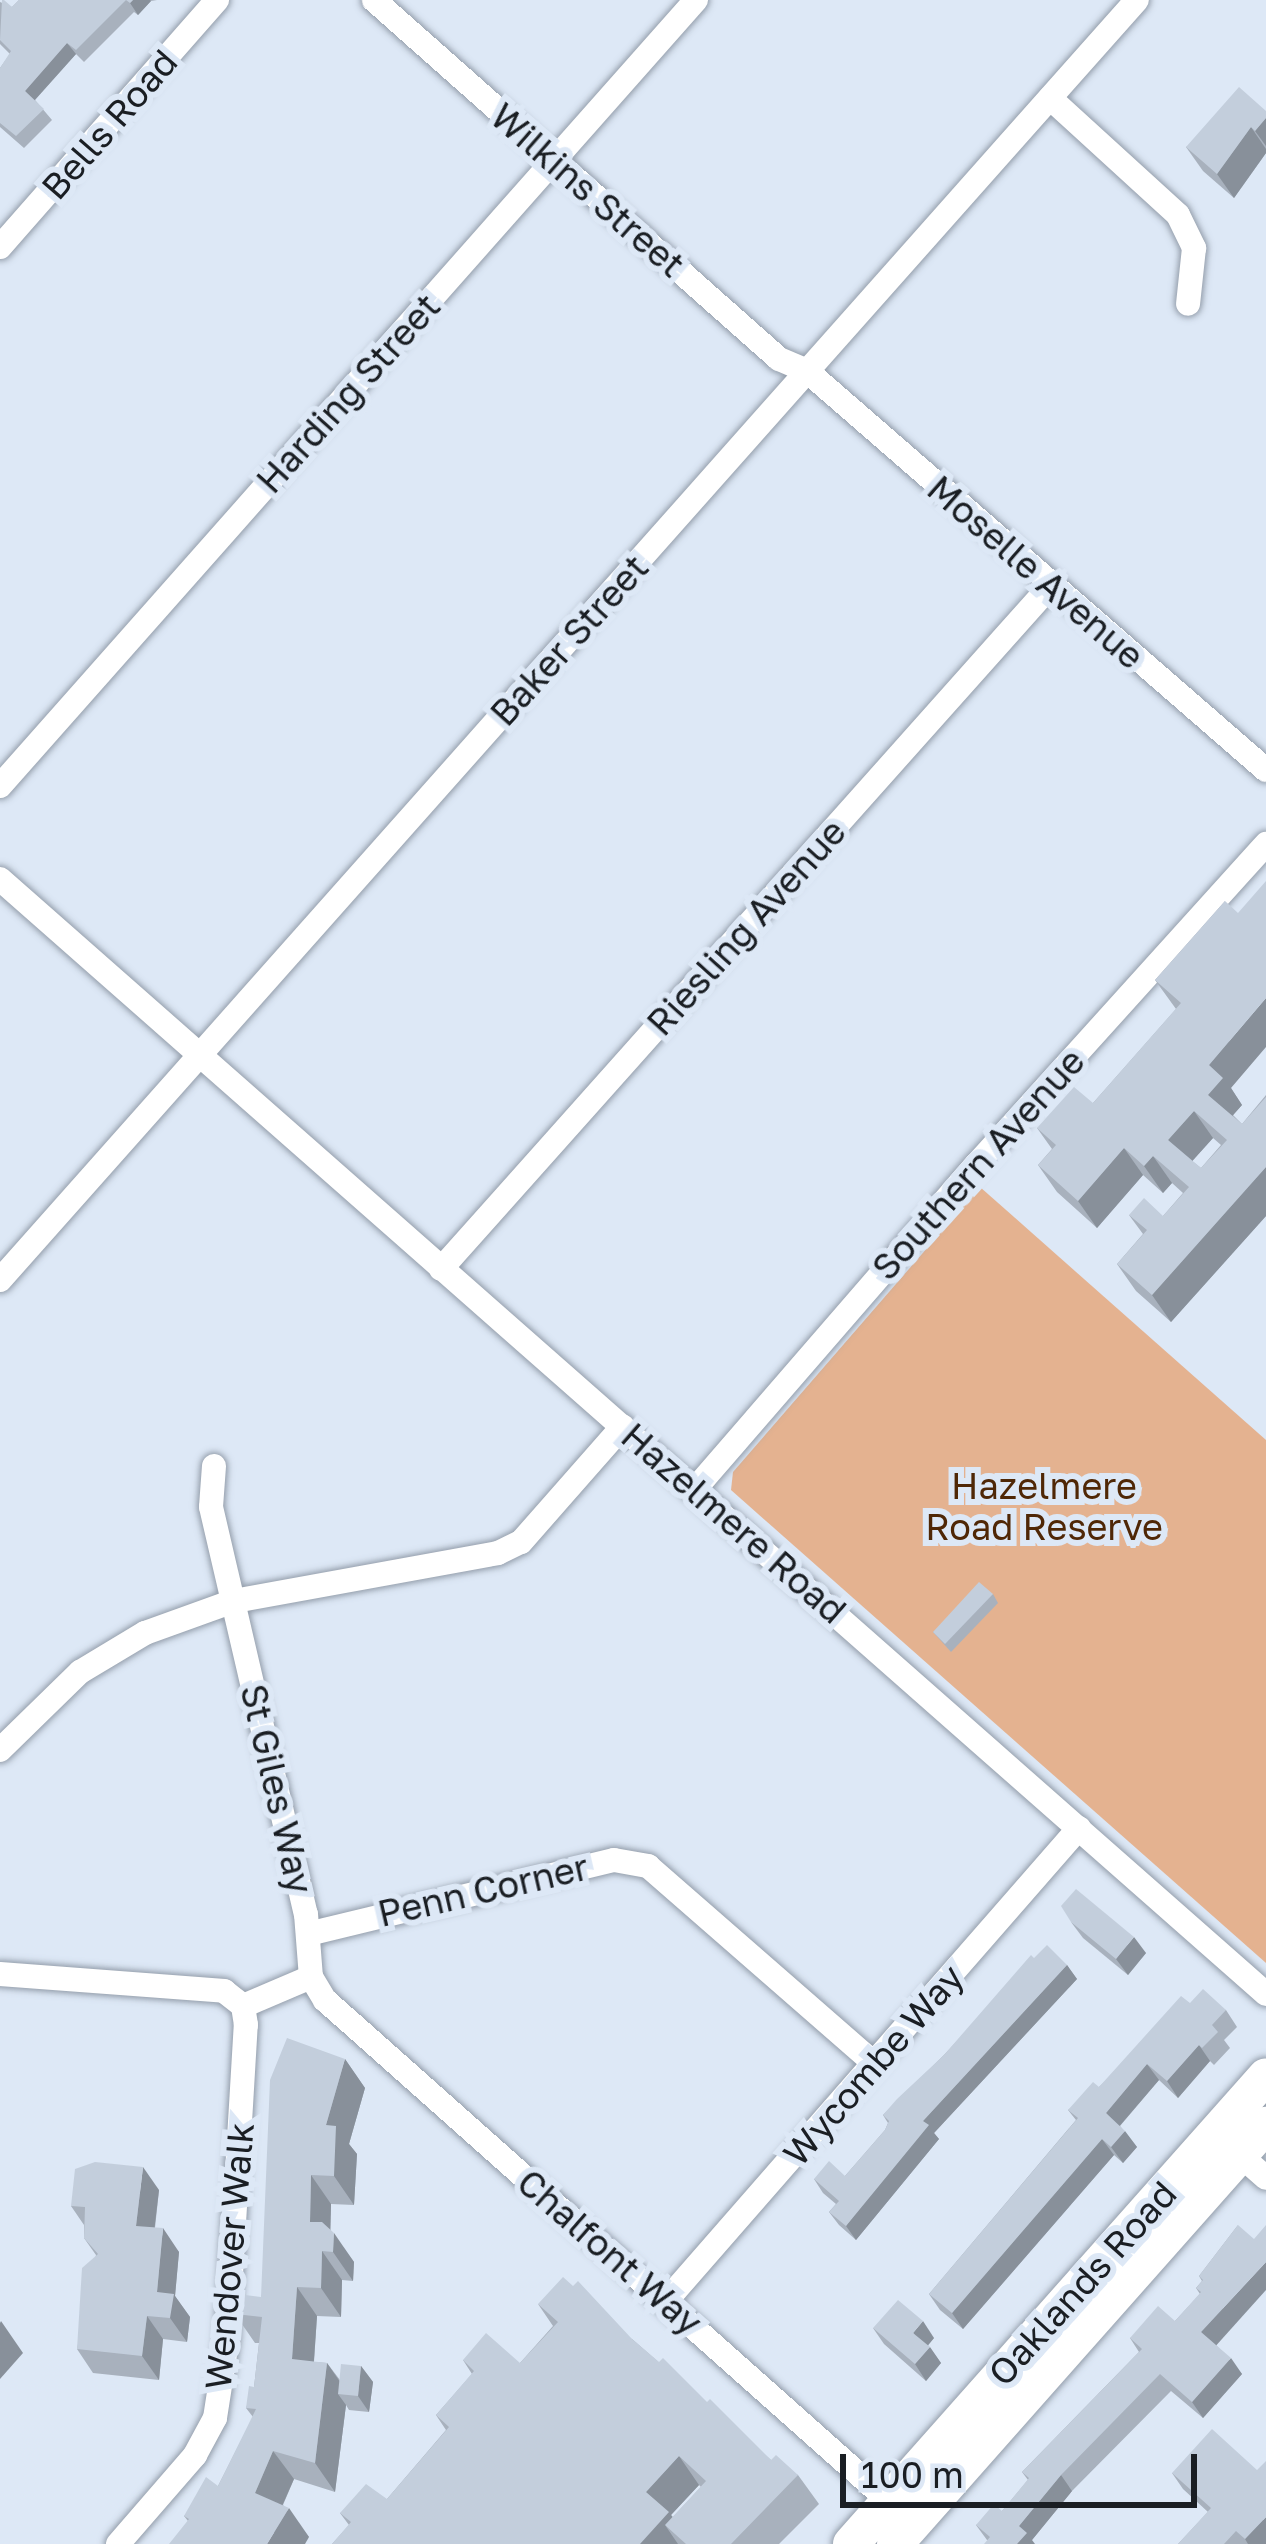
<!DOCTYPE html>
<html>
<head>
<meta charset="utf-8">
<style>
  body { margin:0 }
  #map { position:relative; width:1266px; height:2544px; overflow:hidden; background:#dde8f6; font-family:"Golos Text",sans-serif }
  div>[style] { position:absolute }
  .green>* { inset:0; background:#e4b290 }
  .roads { filter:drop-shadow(0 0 3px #949eab) drop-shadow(0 0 3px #949eab) }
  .minor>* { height:24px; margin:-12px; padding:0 12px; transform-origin:12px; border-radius:12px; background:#fff }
  .secondary>* { height:36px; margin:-18px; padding:0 18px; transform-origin:18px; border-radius:18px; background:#fff }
  .wall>* { inset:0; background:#a8b1bd }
  .shaded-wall>* { inset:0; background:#88909a }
  .building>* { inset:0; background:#c3cedc }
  span { translate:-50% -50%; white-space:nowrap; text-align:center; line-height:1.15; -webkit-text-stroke:12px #dde8f6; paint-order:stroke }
  .street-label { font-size:36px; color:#1a1e23 }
  .park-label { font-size:36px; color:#4f2706 }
  .scale { position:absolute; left:840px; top:2454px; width:357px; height:54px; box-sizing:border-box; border:6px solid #1a1e23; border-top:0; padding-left:15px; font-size:36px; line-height:42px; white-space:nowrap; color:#1a1e23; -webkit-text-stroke:9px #dde8f6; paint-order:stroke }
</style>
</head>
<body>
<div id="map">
  <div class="green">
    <div style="clip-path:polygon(980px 1187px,1266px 1440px,1266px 1963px,731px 1490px,733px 1472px)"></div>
  </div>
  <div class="roads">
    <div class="minor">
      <div style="left:374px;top:0;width:541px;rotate:41.55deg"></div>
      <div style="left:779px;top:359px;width:30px;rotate:23deg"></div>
      <div style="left:807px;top:371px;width:608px;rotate:41deg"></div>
      <div style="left:1050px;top:98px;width:173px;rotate:42.4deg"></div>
      <div style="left:1178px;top:215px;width:37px;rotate:64deg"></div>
      <div style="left:1194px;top:248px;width:56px;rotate:96.1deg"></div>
      <div style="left:0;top:247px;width:329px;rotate:-48.7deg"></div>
      <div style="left:0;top:786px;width:1050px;rotate:-48.48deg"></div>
      <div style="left:0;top:879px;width:1687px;rotate:41.37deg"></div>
      <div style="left:441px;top:1269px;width:916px;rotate:-48.27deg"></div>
      <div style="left:0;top:1280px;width:1712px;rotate:-48.39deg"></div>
      <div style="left:214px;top:1466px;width:41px;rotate:94.2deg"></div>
      <div style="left:211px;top:1507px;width:418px;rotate:76.9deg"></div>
      <div style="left:306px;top:1914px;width:63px;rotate:85.5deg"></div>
      <div style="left:311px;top:1977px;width:27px;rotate:59deg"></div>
      <div style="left:325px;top:2000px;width:768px;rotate:41.62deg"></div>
      <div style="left:695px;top:1489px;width:429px;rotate:-49.1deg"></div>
      <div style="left:976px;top:1165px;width:433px;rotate:-47.9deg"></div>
      <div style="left:0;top:1750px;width:112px;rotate:-44.3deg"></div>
      <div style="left:80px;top:1672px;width:76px;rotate:-31deg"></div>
      <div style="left:145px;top:1633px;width:95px;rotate:-19.8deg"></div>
      <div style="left:234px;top:1601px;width:268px;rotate:-10.3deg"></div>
      <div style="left:498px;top:1553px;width:25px;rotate:-26deg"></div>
      <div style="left:521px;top:1542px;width:154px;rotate:-48.7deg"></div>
      <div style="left:308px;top:1934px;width:315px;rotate:-13.6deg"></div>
      <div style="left:614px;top:1860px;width:35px;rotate:10deg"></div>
      <div style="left:648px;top:1866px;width:300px;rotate:41.1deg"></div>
      <div style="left:0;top:1974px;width:225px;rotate:4.3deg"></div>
      <div style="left:224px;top:1991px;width:24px;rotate:38deg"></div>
      <div style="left:243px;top:2006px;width:74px;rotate:-23.1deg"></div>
      <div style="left:1232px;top:2148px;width:45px;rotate:41.4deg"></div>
      <div style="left:666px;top:2301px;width:628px;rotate:-48.87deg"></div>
      <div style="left:118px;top:2544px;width:118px;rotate:-49.1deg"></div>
      <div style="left:195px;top:2455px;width:42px;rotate:-61.6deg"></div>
      <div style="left:215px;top:2418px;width:78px;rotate:-81.1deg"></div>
      <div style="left:227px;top:2341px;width:317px;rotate:-86.6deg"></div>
      <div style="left:246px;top:2025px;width:19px;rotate:-99deg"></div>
    </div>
    <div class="secondary">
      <div style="left:851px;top:2544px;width:625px;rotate:-48.43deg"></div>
      <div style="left:895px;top:2544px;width:560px;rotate:-48.48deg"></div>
    </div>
  </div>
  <div class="wall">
    <div style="clip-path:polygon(19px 0,157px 0,151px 1px,138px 15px,134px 12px,84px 62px,76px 54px,35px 100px,52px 120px,24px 148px,0 127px,0 68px,10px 54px,0 44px,0 2px,12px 7px)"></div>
    <div style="clip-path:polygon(1266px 111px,1266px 153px,1234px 198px,1203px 171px,1186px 147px)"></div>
    <div style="clip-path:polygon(evenodd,1225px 901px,1231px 1088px,1242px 1105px,1233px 1115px,1242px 1124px,1266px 1095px,1266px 1216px,1171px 1322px,1136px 1291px,1117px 1264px,1143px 1234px,1129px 1215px,1163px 1216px,1183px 1193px,1172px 1183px,1163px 1193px,1143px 1175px,1097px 1228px,1057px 1192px,1038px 1165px,1052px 1149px,1037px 1128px,1093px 1103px,1176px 1009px,1155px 980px,1225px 901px,1213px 1138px,1221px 1145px,1201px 1168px,1192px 1161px,1213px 1138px)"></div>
    <div style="clip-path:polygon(993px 1594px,998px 1603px,951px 1652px,933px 1632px)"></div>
    <div style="clip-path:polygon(1071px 1922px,1146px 1953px,1128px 1975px,1083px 1938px)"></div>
    <div style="clip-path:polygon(1034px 1958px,1067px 1965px,1077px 1979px,934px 2133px,939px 2139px,856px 2240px,839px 2225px,829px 2212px,836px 2204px,823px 2193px,814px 2179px,845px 2176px,885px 2130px,888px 2123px,883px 2115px,944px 2055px)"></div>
    <div style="clip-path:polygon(1190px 2003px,1226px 2010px,1237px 2027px,1224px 2040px,1230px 2048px,1214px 2065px,1210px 2061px,1178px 2098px,1159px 2080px,1120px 2126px,1137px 2147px,1123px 2163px,1114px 2155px,963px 2329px,940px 2310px,929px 2294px,1076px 2120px,1068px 2110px,1099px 2087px)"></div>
    <div style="clip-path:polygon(345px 2059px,365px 2088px,349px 2144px,357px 2154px,354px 2205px,331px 2204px,330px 2230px,354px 2262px,353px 2281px,342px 2280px,341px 2317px,317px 2316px,314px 2362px,327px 2363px,340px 2380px,361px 2366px,373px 2382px,369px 2412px,349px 2410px,346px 2405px,335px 2492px,294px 2479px,283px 2505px,309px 2537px,188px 2521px,184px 2516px,218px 2486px,253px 2417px,246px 2408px,254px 2387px,259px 2343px,255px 2343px,235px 2314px,261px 2297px)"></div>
    <div style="clip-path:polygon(159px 2190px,155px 2228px,179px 2252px,175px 2296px,190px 2317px,187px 2342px,163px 2339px,159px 2380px,93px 2373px,77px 2349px,96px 2255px,84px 2238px,84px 2225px,71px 2206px)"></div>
    <div style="clip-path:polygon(1238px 2225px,1216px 2345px,1242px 2374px,1203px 2418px,1171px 2391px,1072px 2491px,1032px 2540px,987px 2540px,976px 2525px,1002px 2511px,1028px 2480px,1022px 2472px,1139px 2352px,1130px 2338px,1175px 2321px,1200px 2294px,1196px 2288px,1202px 2281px,1199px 2276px)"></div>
    <div style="clip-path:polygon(evenodd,538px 2304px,632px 2339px,771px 2460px,798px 2475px,819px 2504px,779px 2544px,332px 2544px,349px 2525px,340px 2513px,387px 2499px,446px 2430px,436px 2415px,472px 2374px,463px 2360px,520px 2363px,553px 2326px,538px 2304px,699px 2485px,701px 2487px,673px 2517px,671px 2515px,699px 2485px)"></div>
    <div style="clip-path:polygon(873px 2328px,934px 2338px,928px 2345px,941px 2363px,926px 2381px,884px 2344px)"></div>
    <div style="clip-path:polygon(1257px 2470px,1266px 2544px,1178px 2544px,1208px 2512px,1183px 2489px,1172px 2473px)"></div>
  </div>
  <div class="shaded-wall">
    <div style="clip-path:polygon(133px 0,150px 0,151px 1px,138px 15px,130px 3px)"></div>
    <div style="clip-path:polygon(67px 43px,76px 54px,33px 102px,25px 91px)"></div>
    <div style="clip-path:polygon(1266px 118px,1266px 146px,1255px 131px)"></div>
    <div style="clip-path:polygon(1251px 127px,1266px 149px,1266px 153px,1234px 198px,1217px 174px)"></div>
    <div style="clip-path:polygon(1266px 998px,1266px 1047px,1231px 1088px,1242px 1105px,1227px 1122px,1208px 1095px,1209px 1065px)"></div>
    <div style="clip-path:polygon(1194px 1111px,1213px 1138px,1187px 1167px,1168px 1140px)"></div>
    <div style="clip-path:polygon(1124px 1148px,1143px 1175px,1097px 1228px,1078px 1201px)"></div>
    <div style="clip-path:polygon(1153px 1156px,1172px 1183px,1163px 1193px,1144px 1166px)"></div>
    <div style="clip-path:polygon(1266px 1167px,1266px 1216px,1171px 1322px,1152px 1295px)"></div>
    <div style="clip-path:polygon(1134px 1937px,1146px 1953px,1128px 1975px,1116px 1959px)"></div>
    <div style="clip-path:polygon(1067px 1965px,1077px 1979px,934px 2133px,939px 2139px,856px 2240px,846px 2226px,923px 2121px)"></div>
    <div style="clip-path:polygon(1199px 2045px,1210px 2061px,1178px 2098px,1167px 2081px)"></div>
    <div style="clip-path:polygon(345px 2059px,365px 2088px,349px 2144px,357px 2154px,354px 2205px,334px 2176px,326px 2125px)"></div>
    <div style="clip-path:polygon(1147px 2064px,1159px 2080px,1117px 2129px,1106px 2113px)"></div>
    <div style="clip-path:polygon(1125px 2131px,1137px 2147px,1123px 2163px,1111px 2147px)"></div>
    <div style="clip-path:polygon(1102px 2139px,1114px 2155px,963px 2329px,952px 2313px)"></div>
    <div style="clip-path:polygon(143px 2167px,159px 2190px,152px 2249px,136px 2226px)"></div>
    <div style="clip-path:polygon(311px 2175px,331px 2204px,330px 2250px,310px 2222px)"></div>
    <div style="clip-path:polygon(163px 2228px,179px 2252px,175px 2296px,190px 2317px,187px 2342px,170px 2318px,157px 2292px)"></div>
    <div style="clip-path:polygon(334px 2233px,354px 2262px,353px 2281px,333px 2252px)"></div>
    <div style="clip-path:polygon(322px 2251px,342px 2280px,341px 2317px,321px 2288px)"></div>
    <div style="clip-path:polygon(1266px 2262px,1266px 2290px,1213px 2349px,1201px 2332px)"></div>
    <div style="clip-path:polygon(297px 2287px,317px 2316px,312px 2388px,292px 2359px)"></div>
    <div style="clip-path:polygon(147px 2316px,163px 2339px,159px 2380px,142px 2356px)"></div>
    <div style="clip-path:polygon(1px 2321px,23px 2353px,0 2379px,0 2323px)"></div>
    <div style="clip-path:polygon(923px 2321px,934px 2338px,925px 2349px,913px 2333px)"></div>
    <div style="clip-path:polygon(930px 2347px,941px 2363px,926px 2381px,915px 2364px)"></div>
    <div style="clip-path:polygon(1231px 2358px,1242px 2374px,1203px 2418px,1192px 2402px)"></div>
    <div style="clip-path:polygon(327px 2363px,347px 2392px,338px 2394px,346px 2405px,335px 2492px,315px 2463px)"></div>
    <div style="clip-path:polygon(361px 2366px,373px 2382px,369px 2412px,358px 2396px)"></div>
    <div style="clip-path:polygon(273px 2451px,294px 2479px,275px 2522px,255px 2493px)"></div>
    <div style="clip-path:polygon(679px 2456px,699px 2485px,671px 2515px,689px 2541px,665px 2525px,678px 2544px,640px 2544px,646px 2492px)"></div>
    <div style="clip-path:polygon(1061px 2475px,1072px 2491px,1032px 2540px,1035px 2544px,1017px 2544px,1019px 2526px)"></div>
    <div style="clip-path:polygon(289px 2508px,309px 2537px,305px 2544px,267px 2544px)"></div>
    <div style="clip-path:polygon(1266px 2517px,1266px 2544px,1248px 2544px,1245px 2539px)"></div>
  </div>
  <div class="building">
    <div style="clip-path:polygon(2px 0,4px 0,12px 7px,19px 0,133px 0,130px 3px,126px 0,76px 50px,67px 43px,25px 91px,44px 109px,16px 136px,0 123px,0 68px,11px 51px,0 40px)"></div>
    <div style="clip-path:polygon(1239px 87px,1266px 111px,1266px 118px,1255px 131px,1251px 127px,1217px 174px,1186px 147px)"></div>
    <div style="clip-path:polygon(evenodd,1266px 881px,1266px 998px,1209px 1065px,1223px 1078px,1208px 1095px,1242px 1124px,1266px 1097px,1266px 1167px,1152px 1295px,1117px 1264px,1147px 1230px,1129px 1215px,1144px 1198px,1163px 1216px,1189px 1187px,1153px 1156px,1144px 1166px,1124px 1148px,1078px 1201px,1038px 1165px,1056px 1145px,1037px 1128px,1074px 1087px,1093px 1103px,1181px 1003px,1155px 980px,1225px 901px,1238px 913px,1266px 881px,1194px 1111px,1227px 1140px,1201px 1168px,1168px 1140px,1194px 1111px)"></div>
    <div style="clip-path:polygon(979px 1582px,993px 1594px,945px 1644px,933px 1632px)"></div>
    <div style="clip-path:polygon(1076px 1889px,1134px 1937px,1116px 1959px,1071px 1922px,1061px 1906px)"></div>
    <div style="clip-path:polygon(1047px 1945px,1067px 1965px,923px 2121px,929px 2125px,846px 2226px,829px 2212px,839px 2201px,814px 2179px,829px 2161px,845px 2176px,885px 2130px,889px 2121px,883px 2115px,897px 2099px,944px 2055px,1031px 1955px,1034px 1958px)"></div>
    <div style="clip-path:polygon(1203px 1989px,1226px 2010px,1212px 2025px,1218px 2032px,1202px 2048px,1199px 2045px,1167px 2081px,1147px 2064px,1106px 2113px,1125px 2131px,1111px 2147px,1102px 2139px,952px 2313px,929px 2294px,1078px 2118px,1068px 2110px,1093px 2082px,1099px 2087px,1181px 1996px,1190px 2003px)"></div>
    <div style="clip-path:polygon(287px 2038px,345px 2059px,326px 2125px,336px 2126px,334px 2176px,311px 2175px,310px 2222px,322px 2222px,334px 2233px,333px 2252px,322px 2251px,321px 2288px,297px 2287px,292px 2359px,327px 2363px,315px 2463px,273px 2451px,255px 2493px,289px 2508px,267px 2544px,169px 2544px,189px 2519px,184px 2516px,206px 2477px,218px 2486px,256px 2409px,246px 2408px,249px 2386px,254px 2387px,262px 2317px,235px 2314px,237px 2294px,261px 2297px,270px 2080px)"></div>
    <div style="clip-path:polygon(95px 2162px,143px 2167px,136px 2226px,163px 2228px,157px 2292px,174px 2294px,170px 2318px,147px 2316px,142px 2356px,77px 2349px,82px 2268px,98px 2254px,84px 2238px,85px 2207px,71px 2206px,75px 2169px)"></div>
    <div style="clip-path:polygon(1238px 2225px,1254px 2239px,1266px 2225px,1266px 2262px,1201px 2332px,1231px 2358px,1192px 2402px,1160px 2374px,1061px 2475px,1019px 2526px,1027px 2533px,1017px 2544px,984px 2544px,990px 2537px,976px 2525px,994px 2504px,1002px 2511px,1029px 2478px,1022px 2472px,1142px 2349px,1130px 2338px,1158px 2306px,1175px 2321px,1201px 2292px,1196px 2288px,1203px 2280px,1199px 2276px)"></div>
    <div style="clip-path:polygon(563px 2277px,573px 2286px,578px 2281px,632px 2339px,659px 2362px,663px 2358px,707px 2402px,710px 2399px,771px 2460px,776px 2455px,798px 2475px,731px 2544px,686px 2544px,665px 2525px,706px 2481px,679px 2456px,646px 2492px,669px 2512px,640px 2544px,332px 2544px,351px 2522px,340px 2513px,366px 2484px,387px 2499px,449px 2427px,436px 2415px,474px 2371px,463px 2360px,486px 2333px,520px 2363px,558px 2322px,538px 2304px)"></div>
    <div style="clip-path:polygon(898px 2300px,923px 2321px,913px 2333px,930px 2347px,915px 2364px,873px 2328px)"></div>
    <div style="clip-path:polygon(341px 2364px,361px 2366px,358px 2396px,338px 2394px)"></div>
    <div style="clip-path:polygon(1212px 2429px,1257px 2470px,1266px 2461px,1266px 2517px,1245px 2539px,1236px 2531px,1224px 2544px,1178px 2544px,1211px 2508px,1172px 2473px)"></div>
  </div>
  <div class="street-label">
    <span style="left:109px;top:124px;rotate:-49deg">Bells Road</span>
    <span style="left:588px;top:190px;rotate:41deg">Wilkins Street</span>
    <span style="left:348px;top:393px;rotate:-48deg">Harding Street</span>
    <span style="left:1036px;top:572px;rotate:41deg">Moselle Avenue</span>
    <span style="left:569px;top:640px;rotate:-48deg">Baker Street</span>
    <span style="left:746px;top:927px;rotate:-48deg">Riesling Avenue</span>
    <span style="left:978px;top:1164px;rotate:-48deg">Southern Avenue</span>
    <span style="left:734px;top:1523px;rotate:41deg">Hazelmere Road</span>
    <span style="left:277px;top:1789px;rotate:77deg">St Giles Way</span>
    <span style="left:483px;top:1890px;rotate:-13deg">Penn Corner</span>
    <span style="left:873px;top:2065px;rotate:-49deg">Wycombe Way</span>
    <span style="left:610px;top:2252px;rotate:41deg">Chalfont Way</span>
    <span style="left:229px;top:2256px;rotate:-85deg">Wendover Walk</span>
    <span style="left:1082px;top:2283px;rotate:-48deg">Oaklands Road</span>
  </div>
  <div class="park-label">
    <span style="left:1044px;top:1506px">Hazelmere<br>Road Reserve</span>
  </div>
  <div class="scale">100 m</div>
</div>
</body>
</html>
